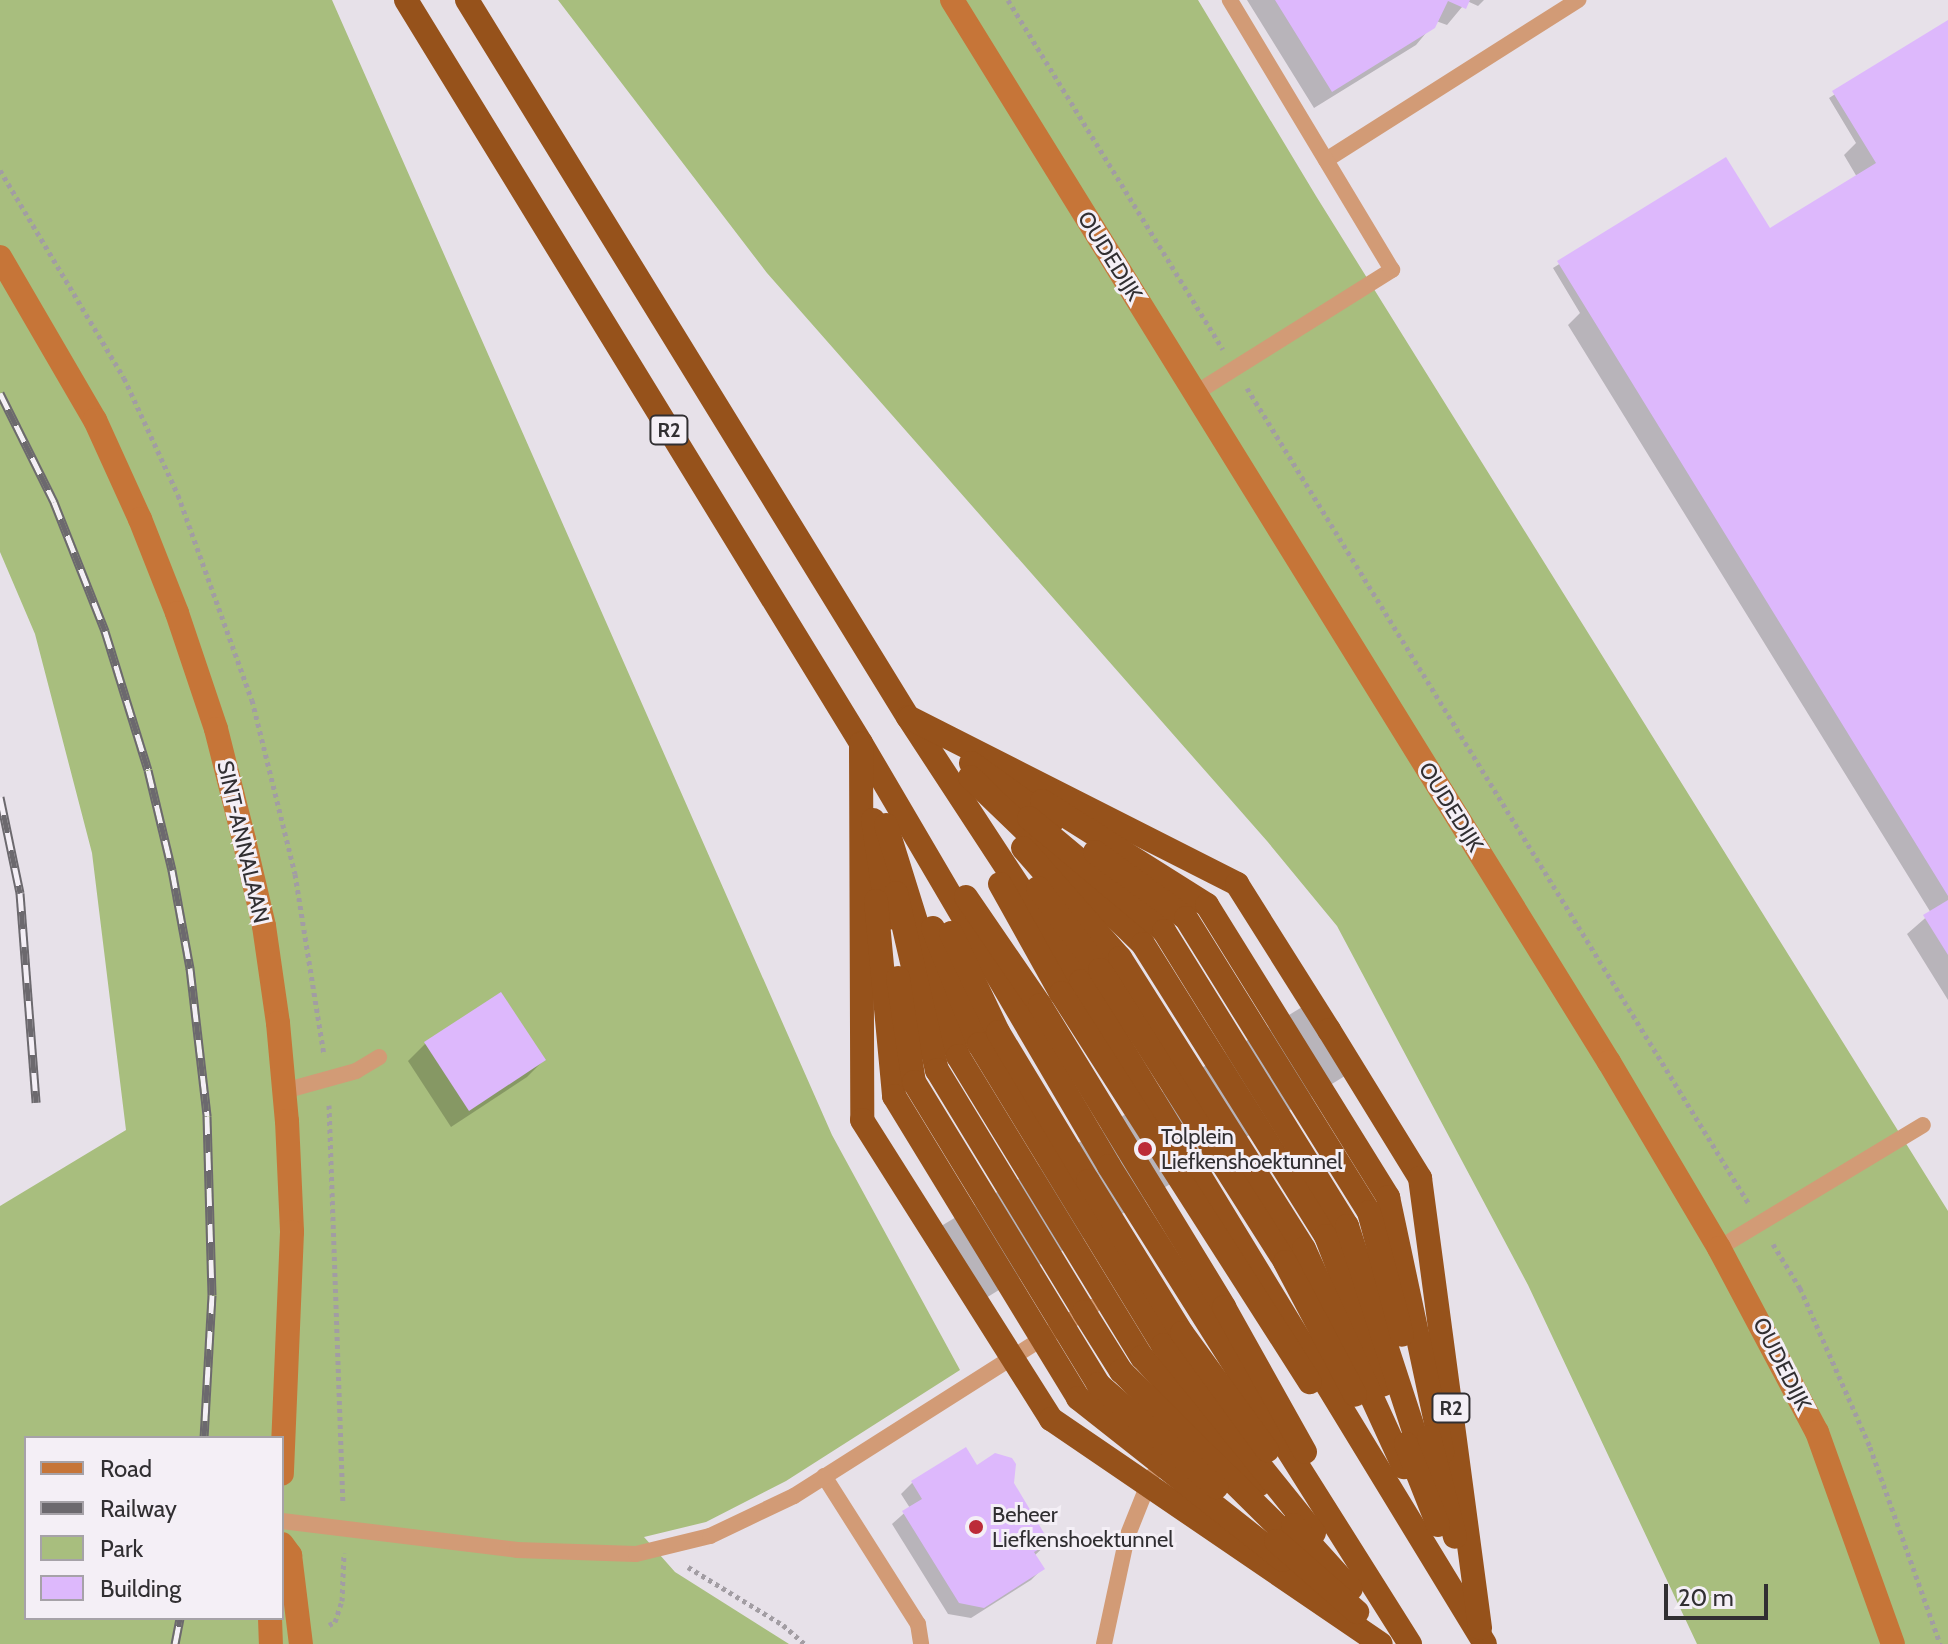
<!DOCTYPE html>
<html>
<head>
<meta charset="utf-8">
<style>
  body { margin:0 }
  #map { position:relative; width:1948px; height:1644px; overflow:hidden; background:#e7e1e9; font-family:Cabin,sans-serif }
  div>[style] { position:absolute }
  .green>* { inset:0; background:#a8be7e }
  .shadow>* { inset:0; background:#0003 }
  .building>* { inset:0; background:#ddb8fc }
  .path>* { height:5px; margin-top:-2.5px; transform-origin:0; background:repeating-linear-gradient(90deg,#a29da3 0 4px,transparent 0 8px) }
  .lane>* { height:16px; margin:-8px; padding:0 8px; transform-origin:8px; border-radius:8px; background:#d29b76 }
  .secondary>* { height:24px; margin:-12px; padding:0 12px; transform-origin:12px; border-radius:12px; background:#c67538 }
  .highway>* { height:24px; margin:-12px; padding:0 12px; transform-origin:12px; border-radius:12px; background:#96521b }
  .rail>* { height:9px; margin-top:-4.5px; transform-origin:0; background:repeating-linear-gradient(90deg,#f4eff6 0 18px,#6c696e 0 36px); box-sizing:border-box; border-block:2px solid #6c696e }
  .dots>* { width:22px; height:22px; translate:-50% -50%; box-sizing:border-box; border:4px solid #f4eff6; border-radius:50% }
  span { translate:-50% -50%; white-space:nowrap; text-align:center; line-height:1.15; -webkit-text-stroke:6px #f4eff6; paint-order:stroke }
  .shield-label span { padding:2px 6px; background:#f4eff6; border:2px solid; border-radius:6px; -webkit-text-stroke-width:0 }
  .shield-label { font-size:20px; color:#312f32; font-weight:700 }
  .street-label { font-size:22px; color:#312f32 }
  .poi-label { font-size:22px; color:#312f32 }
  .left { translate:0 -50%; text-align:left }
  .legend { position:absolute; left:24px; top:1436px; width:260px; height:184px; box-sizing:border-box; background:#f4eff6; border:2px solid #a6a2a8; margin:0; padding:10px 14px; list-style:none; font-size:24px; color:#312f32 }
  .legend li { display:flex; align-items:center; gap:16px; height:40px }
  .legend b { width:40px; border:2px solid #a6a2a8 }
  .scale { position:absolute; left:1664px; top:1584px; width:104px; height:36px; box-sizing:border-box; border:4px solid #312f32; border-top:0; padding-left:10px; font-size:24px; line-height:28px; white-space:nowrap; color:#312f32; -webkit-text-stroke:6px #f4eff6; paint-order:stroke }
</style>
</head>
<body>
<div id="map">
  <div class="green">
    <div style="clip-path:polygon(evenodd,0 0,332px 0,832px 1135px,960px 1370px,786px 1481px,706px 1522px,644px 1537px,675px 1572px,789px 1644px,0 1644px,0 1206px,126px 1130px,92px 853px,35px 634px,0 552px,0 0,26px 1438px,282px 1438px,282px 1618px,26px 1618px,26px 1438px)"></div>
    <div style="clip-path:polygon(558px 0,1198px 0,1316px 196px,1948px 1211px,1948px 1644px,1697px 1644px,1528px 1285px,1337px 926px,1267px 841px,767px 273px)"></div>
  </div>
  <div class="shadow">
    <div style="clip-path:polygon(1247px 0,1484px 0,1478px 6px,1467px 1px,1447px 25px,1436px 21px,1416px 45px,1314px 108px)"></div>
    <div style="clip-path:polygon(1948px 22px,1948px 1000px,1907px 934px,1931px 913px,1568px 325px,1580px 313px,1553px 268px,1725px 159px,1769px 231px,1857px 177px,1844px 155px,1856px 143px,1829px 98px)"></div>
    <div style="clip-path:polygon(1312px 1001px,1348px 1074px,973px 1306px,933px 1231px)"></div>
    <div style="clip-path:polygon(425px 1044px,544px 1060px,527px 1077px,451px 1127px,408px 1061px)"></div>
    <div style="clip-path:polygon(976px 1467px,1012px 1484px,1048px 1543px,1034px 1556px,1042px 1569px,1031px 1580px,971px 1618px,948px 1614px,892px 1524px,910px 1508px,901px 1494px,912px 1483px)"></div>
  </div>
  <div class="building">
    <div style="clip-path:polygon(1275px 0,1470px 0,1466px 9px,1448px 1px,1435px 28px,1332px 92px)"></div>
    <div style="clip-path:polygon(1948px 20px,1948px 896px,1557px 261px,1726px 157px,1770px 228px,1876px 163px,1832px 91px)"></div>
    <div style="clip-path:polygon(1948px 900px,1948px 955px,1923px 915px)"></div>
    <div style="clip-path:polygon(501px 992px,546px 1060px,469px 1111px,424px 1042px)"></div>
    <div style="clip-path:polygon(966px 1447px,977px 1465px,995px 1453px,1012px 1458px,1016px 1464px,1014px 1483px,1050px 1543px,1034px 1552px,1045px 1569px,984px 1608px,959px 1603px,902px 1511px,922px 1499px,911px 1481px)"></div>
  </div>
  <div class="path">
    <div style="left:1008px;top:0;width:410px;rotate:58.4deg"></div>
    <div style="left:0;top:170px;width:242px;rotate:59.2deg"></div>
    <div style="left:124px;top:378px;width:129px;rotate:65.2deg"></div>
    <div style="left:178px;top:495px;width:218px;rotate:70.2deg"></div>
    <div style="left:252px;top:700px;width:179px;rotate:76.1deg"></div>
    <div style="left:295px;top:874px;width:183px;rotate:80.9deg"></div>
    <div style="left:1247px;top:388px;width:958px;rotate:58.4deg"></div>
    <div style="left:329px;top:1105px;width:398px;rotate:88deg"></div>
    <div style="left:1773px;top:1244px;width:52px;rotate:58.5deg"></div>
    <div style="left:1800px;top:1288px;width:174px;rotate:66.2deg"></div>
    <div style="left:1870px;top:1447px;width:209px;rotate:70.4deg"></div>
    <div style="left:688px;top:1567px;width:111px;rotate:31.4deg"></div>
    <div style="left:783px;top:1625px;width:29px;rotate:41deg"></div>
    <div style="left:329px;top:1625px;width:7px;rotate:-27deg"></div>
    <div style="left:335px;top:1622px;width:22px;rotate:-72deg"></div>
    <div style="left:342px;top:1601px;width:48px;rotate:-87.6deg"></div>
  </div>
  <div class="lane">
    <div style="left:1326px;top:160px;width:299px;rotate:-32.4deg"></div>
    <div style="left:1194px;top:394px;width:234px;rotate:-32.1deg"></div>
    <div style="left:1392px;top:270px;width:315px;rotate:-121deg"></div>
    <div style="left:284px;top:1091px;width:75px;rotate:-15.5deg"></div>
    <div style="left:356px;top:1071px;width:27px;rotate:-31deg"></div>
    <div style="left:1719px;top:1248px;width:238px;rotate:-31.1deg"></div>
    <div style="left:824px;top:1476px;width:175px;rotate:57.6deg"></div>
    <div style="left:918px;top:1624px;width:20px;rotate:81deg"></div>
    <div style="left:282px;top:1521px;width:237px;rotate:7deg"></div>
    <div style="left:517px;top:1550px;width:119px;rotate:1.9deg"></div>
    <div style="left:636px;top:1554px;width:76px;rotate:-13.7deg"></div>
    <div style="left:710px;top:1536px;width:93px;rotate:-25.5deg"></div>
    <div style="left:794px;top:1496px;width:353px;rotate:-32.4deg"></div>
    <div style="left:1104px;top:1644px;width:109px;rotate:-77.9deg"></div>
    <div style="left:1127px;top:1537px;width:65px;rotate:-68.2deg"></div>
  </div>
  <div class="secondary">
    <div style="left:952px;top:0;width:1249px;rotate:58.26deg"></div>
    <div style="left:1609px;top:1062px;width:216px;rotate:59.4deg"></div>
    <div style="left:1719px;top:1248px;width:208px;rotate:62deg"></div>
    <div style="left:1817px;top:1432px;width:225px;rotate:70.3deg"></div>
    <div style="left:0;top:257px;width:189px;rotate:59.8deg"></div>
    <div style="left:95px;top:420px;width:109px;rotate:65.6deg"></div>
    <div style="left:140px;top:519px;width:101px;rotate:68.5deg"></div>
    <div style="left:177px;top:613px;width:122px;rotate:71.4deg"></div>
    <div style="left:216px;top:729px;width:114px;rotate:75.8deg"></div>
    <div style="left:244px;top:840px;width:88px;rotate:76.9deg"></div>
    <div style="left:264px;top:926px;width:98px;rotate:81.8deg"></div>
    <div style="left:278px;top:1023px;width:98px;rotate:84.8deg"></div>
    <div style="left:287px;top:1121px;width:111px;rotate:87.4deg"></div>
    <div style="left:292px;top:1232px;width:242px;rotate:92.4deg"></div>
    <div style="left:282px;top:1544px;width:14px;rotate:54deg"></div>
    <div style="left:290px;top:1555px;width:90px;rotate:83deg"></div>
    <div style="left:270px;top:1618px;width:26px;rotate:88deg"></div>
  </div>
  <div class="highway">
    <div style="left:406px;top:0;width:871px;rotate:58.52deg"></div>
    <div style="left:861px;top:743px;width:490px;rotate:59.6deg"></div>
    <div style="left:1109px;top:1166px;width:565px;rotate:57.8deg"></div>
    <div style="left:467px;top:0;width:842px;rotate:58.41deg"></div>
    <div style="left:908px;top:717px;width:316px;rotate:56.8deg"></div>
    <div style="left:1081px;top:981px;width:776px;rotate:58.64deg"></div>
    <div style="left:910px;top:718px;width:367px;rotate:26.9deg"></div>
    <div style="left:1237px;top:884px;width:173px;rotate:57.8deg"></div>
    <div style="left:1329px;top:1030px;width:174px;rotate:58.4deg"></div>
    <div style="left:1420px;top:1178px;width:454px;rotate:82.4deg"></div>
    <div style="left:861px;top:744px;width:376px;rotate:89.8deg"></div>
    <div style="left:862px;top:1120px;width:354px;rotate:57.7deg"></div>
    <div style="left:1051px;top:1419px;width:399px;rotate:34.3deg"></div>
    <div style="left:971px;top:763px;width:100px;rotate:35.6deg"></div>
    <div style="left:970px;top:777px;width:240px;rotate:44deg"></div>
    <div style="left:1143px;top:944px;width:345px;rotate:57.9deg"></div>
    <div style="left:1326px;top:1236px;width:159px;rotate:68.9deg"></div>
    <div style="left:1042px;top:801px;width:195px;rotate:32.2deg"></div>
    <div style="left:1207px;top:905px;width:344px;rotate:58.2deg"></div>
    <div style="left:1388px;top:1197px;width:261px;rotate:78deg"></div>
    <div style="left:1029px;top:818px;width:176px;rotate:39.9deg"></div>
    <div style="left:1164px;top:931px;width:347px;rotate:58.2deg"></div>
    <div style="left:1347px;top:1226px;width:244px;rotate:71.9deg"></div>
    <div style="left:873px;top:820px;width:99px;rotate:81.3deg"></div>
    <div style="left:886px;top:825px;width:242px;rotate:72.7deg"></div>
    <div style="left:958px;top:1056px;width:353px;rotate:58.6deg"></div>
    <div style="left:1142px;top:1357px;width:173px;rotate:47.8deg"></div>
    <div style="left:1023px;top:848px;width:147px;rotate:48.6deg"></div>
    <div style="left:1120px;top:958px;width:344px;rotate:57.7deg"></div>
    <div style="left:1304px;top:1249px;width:240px;rotate:65.4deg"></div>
    <div style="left:1095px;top:852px;width:112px;rotate:36deg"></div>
    <div style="left:1186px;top:918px;width:346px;rotate:58.1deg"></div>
    <div style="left:1369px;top:1212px;width:127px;rotate:75deg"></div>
    <div style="left:1000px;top:884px;width:125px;rotate:60.8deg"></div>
    <div style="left:1061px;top:993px;width:462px;rotate:57.4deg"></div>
    <div style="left:1038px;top:888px;width:103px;rotate:52.9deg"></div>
    <div style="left:1100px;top:970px;width:346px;rotate:57.6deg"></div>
    <div style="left:1285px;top:1262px;width:150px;rotate:62.2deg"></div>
    <div style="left:896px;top:893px;width:182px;rotate:77deg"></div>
    <div style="left:937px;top:1070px;width:283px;rotate:58.7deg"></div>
    <div style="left:1084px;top:1312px;width:70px;rotate:57.9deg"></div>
    <div style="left:1121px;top:1371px;width:249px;rotate:44.7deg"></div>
    <div style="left:966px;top:897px;width:131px;rotate:55.6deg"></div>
    <div style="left:1040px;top:1005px;width:354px;rotate:58.6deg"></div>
    <div style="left:1224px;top:1307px;width:166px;rotate:60.8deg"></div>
    <div style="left:876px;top:901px;width:196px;rotate:84.7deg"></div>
    <div style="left:894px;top:1096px;width:354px;rotate:58.6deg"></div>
    <div style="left:1078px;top:1398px;width:261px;rotate:38.3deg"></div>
    <div style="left:933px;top:928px;width:125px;rotate:68.4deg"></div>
    <div style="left:979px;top:1044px;width:353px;rotate:58.6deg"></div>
    <div style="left:1163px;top:1345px;width:241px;rotate:51.2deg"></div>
    <div style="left:951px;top:933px;width:110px;rotate:64.6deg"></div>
    <div style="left:998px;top:1032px;width:174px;rotate:58.9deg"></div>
    <div style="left:1088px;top:1181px;width:179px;rotate:58.3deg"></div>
    <div style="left:1182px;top:1333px;width:145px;rotate:54deg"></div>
    <div style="left:898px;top:978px;width:105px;rotate:81.3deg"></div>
    <div style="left:914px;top:1082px;width:354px;rotate:58.6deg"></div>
    <div style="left:1098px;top:1384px;width:157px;rotate:41.1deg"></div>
    <div style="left:1429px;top:1437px;width:103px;rotate:75.4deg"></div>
    <div style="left:1406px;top:1444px;width:87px;rotate:68.4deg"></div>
    <div style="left:1293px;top:1525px;width:86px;rotate:47.8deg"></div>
    <div style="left:1276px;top:1541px;width:108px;rotate:41.2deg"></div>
  </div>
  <div class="rail">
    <div style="left:0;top:393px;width:122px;rotate:63.6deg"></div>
    <div style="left:54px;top:502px;width:139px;rotate:68.4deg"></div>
    <div style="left:105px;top:631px;width:145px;rotate:72.8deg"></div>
    <div style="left:148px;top:770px;width:103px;rotate:76.5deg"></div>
    <div style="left:172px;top:870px;width:100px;rotate:79.6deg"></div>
    <div style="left:190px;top:968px;width:149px;rotate:83.4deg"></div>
    <div style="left:207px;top:1116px;width:179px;rotate:88.4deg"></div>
    <div style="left:212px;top:1295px;width:143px;rotate:93.2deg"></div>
    <div style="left:0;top:797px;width:98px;rotate:78.2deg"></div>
    <div style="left:20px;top:893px;width:210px;rotate:85.6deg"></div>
    <div style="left:175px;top:1644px;width:26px;rotate:-79deg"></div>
  </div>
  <div class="dots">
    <div style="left:1145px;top:1149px;background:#bc2b38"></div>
    <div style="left:976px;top:1527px;background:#bc2b38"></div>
  </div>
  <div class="shield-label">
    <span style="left:669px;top:430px">R2</span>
    <span style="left:1451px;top:1408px">R2</span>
  </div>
  <div class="street-label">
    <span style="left:1110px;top:256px;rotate:58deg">OUDEDIJK</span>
    <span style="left:1451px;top:807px;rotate:58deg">OUDEDIJK</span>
    <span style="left:243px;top:842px;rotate:77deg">SINT-ANNALAAN</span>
    <span style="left:1782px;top:1364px;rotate:63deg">OUDEDIJK</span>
  </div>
  <div class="poi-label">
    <span class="left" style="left:1161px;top:1149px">Tolplein<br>Liefkenshoektunnel</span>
    <span class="left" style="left:992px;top:1527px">Beheer<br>Liefkenshoektunnel</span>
  </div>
  <ul class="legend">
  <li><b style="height:10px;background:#c67538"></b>Road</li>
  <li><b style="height:10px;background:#6c696e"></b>Railway</li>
  <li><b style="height:22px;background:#a8be7e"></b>Park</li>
  <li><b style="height:22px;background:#ddb8fc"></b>Building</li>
  </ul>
  <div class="scale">20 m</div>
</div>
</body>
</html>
